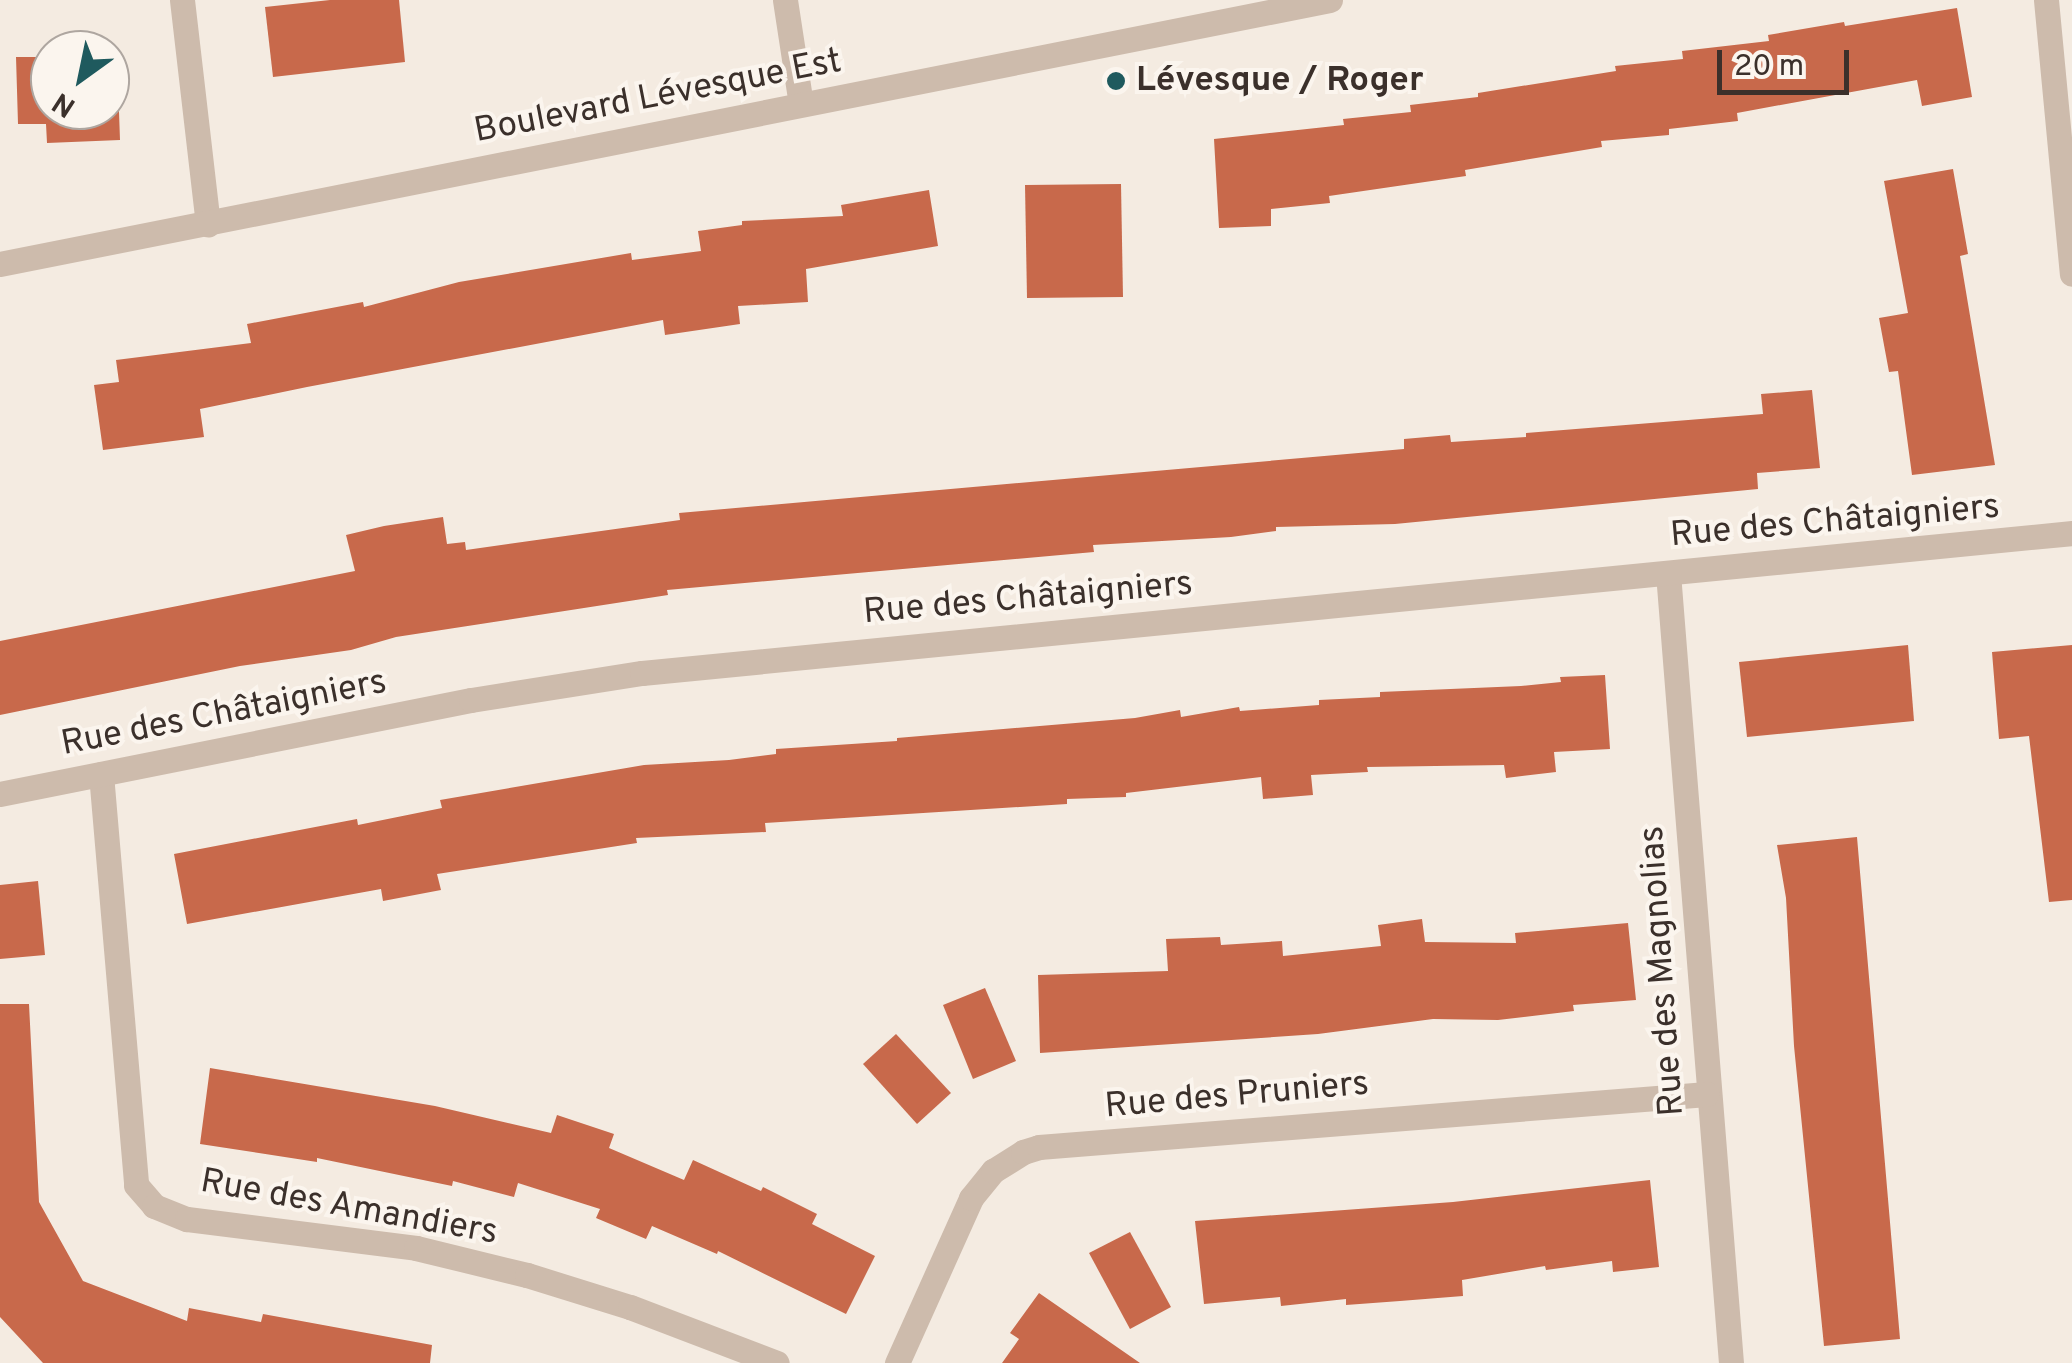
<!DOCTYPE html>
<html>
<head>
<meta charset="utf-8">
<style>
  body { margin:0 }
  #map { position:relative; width:2072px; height:1363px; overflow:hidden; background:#f4ebe1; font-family:Overpass,sans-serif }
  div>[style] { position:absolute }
  .building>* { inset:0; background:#c8694b }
  .minor>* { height:25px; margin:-12.5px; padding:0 12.5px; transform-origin:12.5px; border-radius:12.5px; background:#cdbbac }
  .tertiary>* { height:25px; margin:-12.5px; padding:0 12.5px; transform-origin:12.5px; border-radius:12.5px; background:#cdbbac }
  .dots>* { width:28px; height:28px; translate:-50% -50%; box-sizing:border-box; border:5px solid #fbf5ee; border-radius:50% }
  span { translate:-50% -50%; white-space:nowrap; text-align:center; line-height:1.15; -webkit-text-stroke:8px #fbf5ee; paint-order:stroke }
  .poi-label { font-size:35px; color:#3b302b; font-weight:700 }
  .left { translate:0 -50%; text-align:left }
  .street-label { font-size:35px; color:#3b302b }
  .north { position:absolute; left:30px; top:30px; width:100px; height:100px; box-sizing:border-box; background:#fbf5ee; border:2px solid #aea6a0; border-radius:50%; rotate:213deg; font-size:28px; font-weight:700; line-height:40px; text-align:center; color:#3b302b }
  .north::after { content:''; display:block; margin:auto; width:35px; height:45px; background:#1f5a5e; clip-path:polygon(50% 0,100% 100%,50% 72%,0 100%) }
  .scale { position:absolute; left:1717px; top:50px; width:132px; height:45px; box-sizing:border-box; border:5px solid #3b302b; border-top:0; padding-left:12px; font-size:30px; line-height:35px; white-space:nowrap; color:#3b302b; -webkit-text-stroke:8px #fbf5ee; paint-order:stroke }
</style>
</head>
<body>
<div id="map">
  <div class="building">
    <div style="clip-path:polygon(330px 0,399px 0,405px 62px,273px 77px,265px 7px)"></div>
    <div style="clip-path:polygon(1957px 8px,1972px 97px,1922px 106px,1917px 80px,1737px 113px,1738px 121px,1669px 129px,1669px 135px,1601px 141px,1602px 147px,1465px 170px,1466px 176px,1329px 196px,1330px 203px,1271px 209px,1271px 226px,1219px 228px,1214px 139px,1344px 125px,1343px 119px,1411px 112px,1410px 105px,1478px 97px,1478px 93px,1616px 71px,1615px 66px,1683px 59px,1682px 51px,1769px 41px,1768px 35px,1844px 22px,1845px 26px)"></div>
    <div style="clip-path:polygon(110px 55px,117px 55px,120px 140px,47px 143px,46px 124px,18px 124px,16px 57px,50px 57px,50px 110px,110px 110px)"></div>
    <div style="clip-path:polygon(1953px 169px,1968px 254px,1960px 256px,1995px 465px,1912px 475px,1898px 371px,1889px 372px,1879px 318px,1908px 313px,1884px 181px)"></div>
    <div style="clip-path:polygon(1121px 184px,1123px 297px,1027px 298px,1025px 185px)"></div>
    <div style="clip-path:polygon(929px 190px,938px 246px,806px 269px,808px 302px,738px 306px,740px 324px,665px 335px,663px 320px,307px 387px,200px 409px,204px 437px,103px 450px,94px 385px,119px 382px,116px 360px,251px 343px,247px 324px,363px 302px,364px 307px,459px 282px,631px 253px,632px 260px,701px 251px,698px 231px,742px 225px,742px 221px,843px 216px,841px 205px)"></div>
    <div style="clip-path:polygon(1812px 390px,1820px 468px,1757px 473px,1758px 489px,1395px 524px,1276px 527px,1276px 531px,1231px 537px,1093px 545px,1094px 552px,667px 590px,668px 595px,396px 637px,351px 650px,240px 666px,0 715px,0 641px,355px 571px,346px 535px,384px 526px,443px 517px,447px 544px,465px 542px,466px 550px,680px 520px,679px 513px,1404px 449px,1404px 439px,1450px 435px,1451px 442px,1526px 437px,1526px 433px,1763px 414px,1761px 394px)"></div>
    <div style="clip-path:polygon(1908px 645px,1914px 721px,1747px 737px,1739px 662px)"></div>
    <div style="clip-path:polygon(2072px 645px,2072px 900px,2049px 902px,2029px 736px,1999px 739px,1992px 652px)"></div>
    <div style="clip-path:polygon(1605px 675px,1610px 749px,1554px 752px,1556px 772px,1506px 778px,1504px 765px,1367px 767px,1368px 772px,1311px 775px,1313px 795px,1263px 799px,1261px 777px,1126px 793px,1126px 797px,1067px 799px,1067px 804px,765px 823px,766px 832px,636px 838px,637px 843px,437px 874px,441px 890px,383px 901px,381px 889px,187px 924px,174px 854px,357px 819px,358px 825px,442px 808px,440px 800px,644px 765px,729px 760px,776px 754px,776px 749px,897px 741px,897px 738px,1135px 718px,1180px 710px,1181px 717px,1239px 707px,1240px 711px,1319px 705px,1319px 700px,1380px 697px,1380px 692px,1521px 686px,1561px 682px,1560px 677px)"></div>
    <div style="clip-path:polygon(1857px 837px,1900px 1339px,1824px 1346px,1794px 1046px,1786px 898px,1777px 845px)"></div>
    <div style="clip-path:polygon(38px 881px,45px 955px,0 959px,0 885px)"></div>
    <div style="clip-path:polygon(1422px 919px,1425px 942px,1516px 943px,1515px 933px,1628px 923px,1636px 1000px,1573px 1005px,1574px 1011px,1498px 1020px,1433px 1019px,1318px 1034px,1040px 1053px,1038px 975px,1168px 971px,1166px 939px,1220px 937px,1221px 945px,1282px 941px,1283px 956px,1381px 946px,1378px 925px)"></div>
    <div style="clip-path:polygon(985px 988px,1016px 1061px,973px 1079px,943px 1005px)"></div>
    <div style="clip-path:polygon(0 1004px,29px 1004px,39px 1202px,83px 1281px,187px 1321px,189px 1308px,261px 1322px,263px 1314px,432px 1345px,430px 1363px,43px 1363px,0 1317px)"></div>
    <div style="clip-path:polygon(896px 1034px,951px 1093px,917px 1124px,863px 1064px)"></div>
    <div style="clip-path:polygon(210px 1068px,435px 1106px,551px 1133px,557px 1115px,614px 1134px,609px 1148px,684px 1180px,693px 1160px,761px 1191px,763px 1187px,817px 1214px,812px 1224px,875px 1256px,846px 1314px,718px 1251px,717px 1254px,652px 1226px,646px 1239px,596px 1218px,600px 1209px,518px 1183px,514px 1197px,453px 1181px,452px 1186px,317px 1158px,317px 1162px,200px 1144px)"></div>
    <div style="clip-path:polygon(1650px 1180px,1659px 1267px,1613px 1272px,1612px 1261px,1546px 1270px,1545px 1266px,1462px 1280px,1463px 1296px,1400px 1301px,1346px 1305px,1346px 1299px,1281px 1306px,1280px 1297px,1204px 1304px,1195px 1221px,1453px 1202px)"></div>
    <div style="clip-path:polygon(1130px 1232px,1171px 1307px,1130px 1329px,1089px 1253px)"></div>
    <div style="clip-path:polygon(1039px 1293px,1140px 1363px,1002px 1363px,1019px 1339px,1010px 1333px)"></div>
  </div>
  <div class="minor">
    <div style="left:182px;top:0;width:226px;rotate:83.4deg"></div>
    <div style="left:785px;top:0;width:105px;rotate:81.3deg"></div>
    <div style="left:2046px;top:0;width:275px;rotate:84.6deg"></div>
    <div style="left:1668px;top:573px;width:793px;rotate:85.44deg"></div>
    <div style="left:101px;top:774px;width:412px;rotate:85.1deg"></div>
    <div style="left:136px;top:1185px;width:28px;rotate:49deg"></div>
    <div style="left:154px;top:1206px;width:35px;rotate:22deg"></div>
    <div style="left:187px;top:1219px;width:231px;rotate:7.2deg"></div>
    <div style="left:416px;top:1248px;width:114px;rotate:13.7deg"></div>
    <div style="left:527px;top:1275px;width:108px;rotate:17.3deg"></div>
    <div style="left:630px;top:1307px;width:157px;rotate:20.9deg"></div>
    <div style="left:0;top:794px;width:480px;rotate:-11.3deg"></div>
    <div style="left:471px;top:700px;width:173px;rotate:-9deg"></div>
    <div style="left:642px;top:673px;width:1437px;rotate:-5.59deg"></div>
    <div style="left:897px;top:1363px;width:181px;rotate:-65.8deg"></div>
    <div style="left:971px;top:1198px;width:35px;rotate:-51deg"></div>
    <div style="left:993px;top:1171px;width:36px;rotate:-32deg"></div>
    <div style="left:1023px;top:1152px;width:17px;rotate:-17deg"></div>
    <div style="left:1039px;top:1147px;width:670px;rotate:-4.54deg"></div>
  </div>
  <div class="tertiary">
    <div style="left:0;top:264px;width:1356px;rotate:-11.23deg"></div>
  </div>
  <div class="dots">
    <div style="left:1116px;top:81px;background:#1f5a5e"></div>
  </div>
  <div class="poi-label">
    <span class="left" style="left:1136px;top:81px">Lévesque / Roger</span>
  </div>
  <div class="street-label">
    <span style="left:658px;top:97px;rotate:-11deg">Boulevard Lévesque Est</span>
    <span style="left:1835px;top:522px;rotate:-5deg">Rue des Châtaigniers</span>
    <span style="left:1028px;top:599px;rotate:-5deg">Rue des Châtaigniers</span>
    <span style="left:224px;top:714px;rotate:-11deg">Rue des Châtaigniers</span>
    <span style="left:1663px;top:971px;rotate:-94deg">Rue des Magnolias</span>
    <span style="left:1237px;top:1096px;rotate:-5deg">Rue des Pruniers</span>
    <span style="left:349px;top:1208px;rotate:10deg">Rue des Amandiers</span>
  </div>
  <div class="north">N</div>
  <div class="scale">20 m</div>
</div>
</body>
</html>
